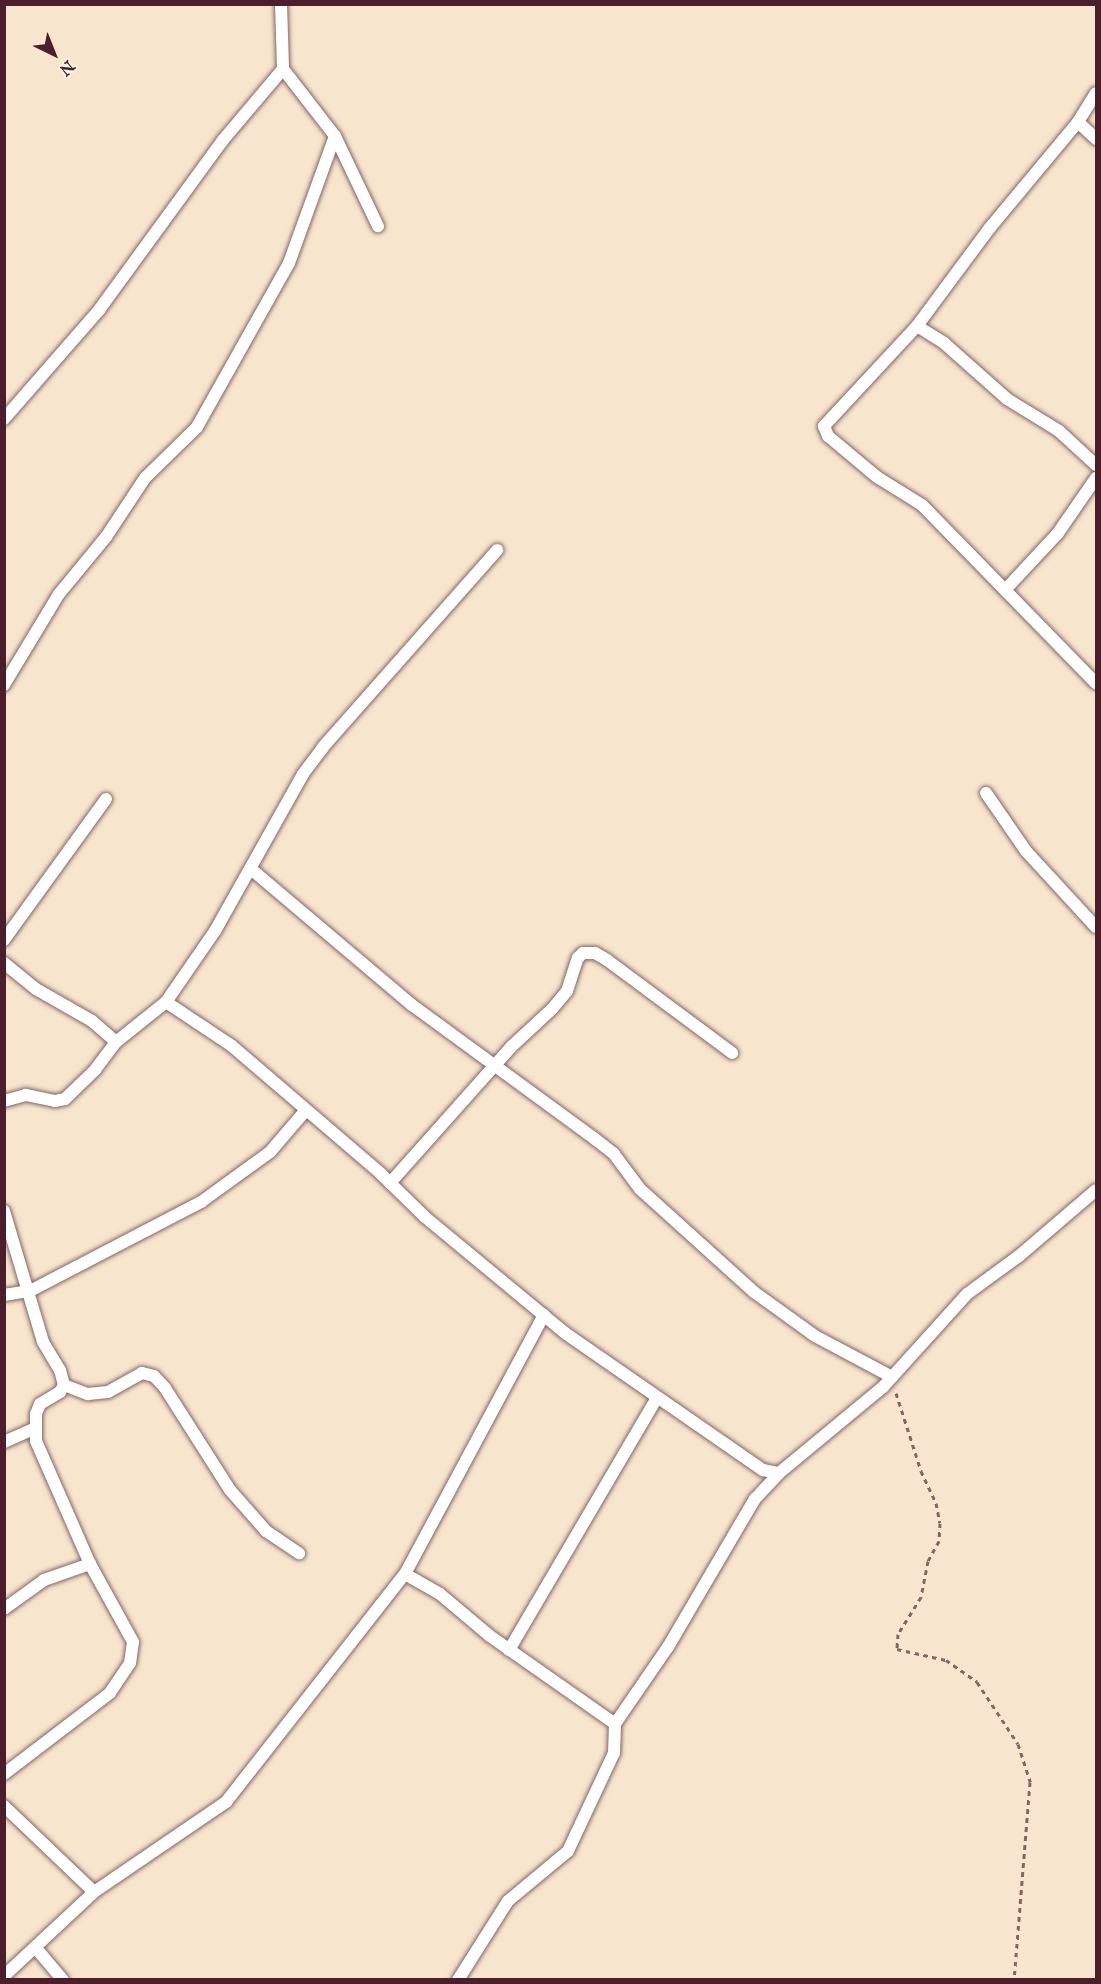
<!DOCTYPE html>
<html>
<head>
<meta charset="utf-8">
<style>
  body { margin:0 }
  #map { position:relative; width:1101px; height:1984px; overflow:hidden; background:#f7e5ce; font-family:"IM FELL English",serif }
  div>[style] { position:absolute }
  .path>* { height:3px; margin-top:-1.5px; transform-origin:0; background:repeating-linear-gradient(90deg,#876464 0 4.5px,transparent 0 9px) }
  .roads { filter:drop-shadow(0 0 2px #876464) drop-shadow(0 0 2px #876464) }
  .minor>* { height:12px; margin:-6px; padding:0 6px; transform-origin:6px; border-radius:6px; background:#fff }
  span { translate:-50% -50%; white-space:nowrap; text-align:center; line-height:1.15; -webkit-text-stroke:5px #fcf5e5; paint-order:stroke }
  .frame { position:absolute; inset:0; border:6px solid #4a1f2b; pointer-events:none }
  .north { position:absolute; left:24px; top:24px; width:60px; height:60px; -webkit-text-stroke:4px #fcf5e5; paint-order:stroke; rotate:137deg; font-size:16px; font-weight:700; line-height:24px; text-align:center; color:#4a1f2b }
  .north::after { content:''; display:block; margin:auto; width:21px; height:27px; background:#4a1f2b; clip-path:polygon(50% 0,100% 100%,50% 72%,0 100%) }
</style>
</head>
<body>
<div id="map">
  <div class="path">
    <div style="left:896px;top:1393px;width:82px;rotate:72.2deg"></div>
    <div style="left:921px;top:1471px;width:35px;rotate:65deg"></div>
    <div style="left:936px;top:1503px;width:20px;rotate:79deg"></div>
    <div style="left:940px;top:1523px;width:18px;rotate:93deg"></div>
    <div style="left:939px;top:1541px;width:23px;rotate:119deg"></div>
    <div style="left:928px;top:1561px;width:37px;rotate:101deg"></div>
    <div style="left:921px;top:1597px;width:44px;rotate:121.9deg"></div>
    <div style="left:898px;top:1634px;width:15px;rotate:94deg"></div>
    <div style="left:897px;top:1649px;width:50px;rotate:12.7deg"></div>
    <div style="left:946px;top:1660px;width:38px;rotate:35deg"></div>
    <div style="left:977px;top:1682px;width:74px;rotate:56.5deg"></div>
    <div style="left:1018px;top:1744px;width:40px;rotate:72deg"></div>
    <div style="left:1030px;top:1782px;width:199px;rotate:94.6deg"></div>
  </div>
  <div class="roads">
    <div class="minor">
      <div style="left:281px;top:4px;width:65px;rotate:88.2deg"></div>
      <div style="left:283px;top:69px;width:85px;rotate:52.2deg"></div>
      <div style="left:335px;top:136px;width:100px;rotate:64.5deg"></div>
      <div style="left:1096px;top:93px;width:34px;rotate:122deg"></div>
      <div style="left:1078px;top:122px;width:25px;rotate:43deg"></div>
      <div style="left:1078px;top:122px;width:139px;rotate:129.8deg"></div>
      <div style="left:989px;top:229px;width:121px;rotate:126.6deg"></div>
      <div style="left:917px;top:326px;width:137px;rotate:132.9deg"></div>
      <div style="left:824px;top:426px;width:11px;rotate:68deg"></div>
      <div style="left:828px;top:436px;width:64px;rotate:39.9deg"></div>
      <div style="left:877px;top:477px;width:53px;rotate:31.9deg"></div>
      <div style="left:922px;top:505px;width:249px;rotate:45.7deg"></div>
      <div style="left:917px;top:326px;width:32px;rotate:32deg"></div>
      <div style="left:944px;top:343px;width:84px;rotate:41.6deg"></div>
      <div style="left:1007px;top:399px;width:61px;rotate:31.6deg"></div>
      <div style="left:1059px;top:431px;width:50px;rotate:42.6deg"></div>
      <div style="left:4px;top:419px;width:145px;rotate:-48.9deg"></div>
      <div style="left:99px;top:310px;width:210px;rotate:-53.9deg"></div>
      <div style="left:223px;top:140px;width:93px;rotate:-49.8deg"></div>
      <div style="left:1006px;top:589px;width:76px;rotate:-47.1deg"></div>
      <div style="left:1058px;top:533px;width:67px;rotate:-55.4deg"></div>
      <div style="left:4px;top:685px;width:106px;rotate:-58.9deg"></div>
      <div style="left:59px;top:594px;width:74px;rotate:-50.5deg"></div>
      <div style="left:106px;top:537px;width:71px;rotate:-56.5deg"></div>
      <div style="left:145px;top:478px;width:73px;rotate:-44.4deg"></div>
      <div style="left:197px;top:427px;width:188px;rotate:-60.7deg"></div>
      <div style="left:289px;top:263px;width:135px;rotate:-70.1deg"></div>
      <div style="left:986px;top:793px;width:70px;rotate:55.4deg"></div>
      <div style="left:1026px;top:851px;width:103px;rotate:47.4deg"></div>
      <div style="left:251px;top:869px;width:211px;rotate:40.2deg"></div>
      <div style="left:412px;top:1005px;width:227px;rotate:36.2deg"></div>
      <div style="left:595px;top:1139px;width:24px;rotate:38deg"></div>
      <div style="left:614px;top:1154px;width:44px;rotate:53.4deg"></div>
      <div style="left:640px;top:1189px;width:154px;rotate:42.1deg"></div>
      <div style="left:754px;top:1292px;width:75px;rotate:35.8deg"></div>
      <div style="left:815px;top:1336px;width:87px;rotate:28deg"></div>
      <div style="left:4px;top:940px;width:174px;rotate:-54.1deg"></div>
      <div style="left:4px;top:963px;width:41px;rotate:39.1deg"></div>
      <div style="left:36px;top:989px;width:64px;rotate:29.7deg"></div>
      <div style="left:92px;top:1021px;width:32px;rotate:41deg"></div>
      <div style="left:116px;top:1042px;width:34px;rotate:127deg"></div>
      <div style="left:96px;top:1069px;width:43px;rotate:135.9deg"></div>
      <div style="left:65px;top:1099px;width:10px;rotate:169deg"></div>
      <div style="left:55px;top:1101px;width:30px;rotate:-168deg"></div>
      <div style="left:26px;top:1095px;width:23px;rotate:165deg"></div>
      <div style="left:166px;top:1002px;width:79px;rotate:33.7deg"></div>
      <div style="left:232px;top:1046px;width:195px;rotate:40.6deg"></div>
      <div style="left:380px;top:1173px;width:63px;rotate:44.4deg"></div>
      <div style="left:425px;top:1217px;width:182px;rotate:39.6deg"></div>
      <div style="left:565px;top:1333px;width:241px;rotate:34.7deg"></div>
      <div style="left:763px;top:1470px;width:16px;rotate:11deg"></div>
      <div style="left:116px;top:1042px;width:64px;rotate:-38.7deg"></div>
      <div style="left:166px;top:1002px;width:86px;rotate:-55.4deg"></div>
      <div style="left:215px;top:931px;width:180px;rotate:-60.7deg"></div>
      <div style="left:303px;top:774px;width:34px;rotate:-53deg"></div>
      <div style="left:323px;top:747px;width:263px;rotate:-48.5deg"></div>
      <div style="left:390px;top:1183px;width:182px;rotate:-48.3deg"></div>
      <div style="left:511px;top:1047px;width:56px;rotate:-42.8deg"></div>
      <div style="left:552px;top:1009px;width:23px;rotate:-50deg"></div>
      <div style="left:567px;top:991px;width:35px;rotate:-72deg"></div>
      <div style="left:578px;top:958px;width:7px;rotate:-45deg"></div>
      <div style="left:583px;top:953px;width:12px"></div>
      <div style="left:595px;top:953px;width:14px;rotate:30deg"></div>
      <div style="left:607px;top:960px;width:156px;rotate:36.6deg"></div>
      <div style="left:4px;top:1211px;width:137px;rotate:73.4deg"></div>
      <div style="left:43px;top:1342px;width:33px;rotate:59deg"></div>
      <div style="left:60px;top:1370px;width:16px;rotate:75deg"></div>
      <div style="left:64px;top:1385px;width:8px;rotate:120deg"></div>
      <div style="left:60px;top:1392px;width:23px;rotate:149deg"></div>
      <div style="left:40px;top:1404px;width:11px;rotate:112deg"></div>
      <div style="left:36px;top:1414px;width:27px;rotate:90deg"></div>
      <div style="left:36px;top:1441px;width:134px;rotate:66.3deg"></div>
      <div style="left:90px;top:1564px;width:89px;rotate:61.1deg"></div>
      <div style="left:133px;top:1642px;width:21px;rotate:98deg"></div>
      <div style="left:130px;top:1663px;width:36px;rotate:124deg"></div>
      <div style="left:110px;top:1693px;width:133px;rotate:142.6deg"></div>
      <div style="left:4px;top:1295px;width:26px;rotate:-9deg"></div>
      <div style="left:30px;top:1291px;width:193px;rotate:-27.5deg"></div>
      <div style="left:201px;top:1202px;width:85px;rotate:-35.9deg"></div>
      <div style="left:270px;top:1152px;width:55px;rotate:-49.4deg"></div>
      <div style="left:64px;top:1385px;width:26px;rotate:21deg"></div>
      <div style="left:88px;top:1394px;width:20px;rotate:-6deg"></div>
      <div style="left:108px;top:1392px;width:39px;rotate:-29deg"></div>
      <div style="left:142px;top:1373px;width:12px;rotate:14deg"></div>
      <div style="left:154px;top:1376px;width:16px;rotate:47deg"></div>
      <div style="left:165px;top:1388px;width:121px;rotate:57.5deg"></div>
      <div style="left:230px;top:1490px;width:55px;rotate:48.7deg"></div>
      <div style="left:266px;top:1531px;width:40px;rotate:34deg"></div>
      <div style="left:4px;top:1442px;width:34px;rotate:-24deg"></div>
      <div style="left:405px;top:1574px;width:294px;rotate:-61.8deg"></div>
      <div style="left:4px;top:1609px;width:49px;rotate:-35.9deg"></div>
      <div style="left:44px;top:1580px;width:49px;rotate:-19.2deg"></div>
      <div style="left:509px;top:1650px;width:292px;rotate:-59.6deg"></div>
      <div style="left:4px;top:1806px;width:124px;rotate:43.7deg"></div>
      <div style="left:35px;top:1947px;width:43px;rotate:49.7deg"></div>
      <div style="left:4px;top:1976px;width:123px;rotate:-43deg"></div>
      <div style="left:94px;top:1892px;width:160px;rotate:-34.3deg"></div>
      <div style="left:226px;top:1802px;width:290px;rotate:-51.9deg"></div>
      <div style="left:405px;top:1574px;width:40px;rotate:29.7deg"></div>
      <div style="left:440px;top:1594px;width:65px;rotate:40deg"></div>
      <div style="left:490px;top:1636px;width:153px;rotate:35.1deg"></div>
      <div style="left:458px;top:1980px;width:93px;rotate:-57.7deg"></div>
      <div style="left:508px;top:1901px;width:78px;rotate:-39.8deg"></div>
      <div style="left:568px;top:1851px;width:108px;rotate:-64.9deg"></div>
      <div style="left:614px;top:1753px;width:29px;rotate:-88deg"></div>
      <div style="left:615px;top:1724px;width:93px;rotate:-55.5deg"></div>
      <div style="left:668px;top:1647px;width:172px;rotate:-59.6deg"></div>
      <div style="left:755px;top:1499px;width:35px;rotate:-47deg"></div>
      <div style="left:779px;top:1473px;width:135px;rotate:-39.6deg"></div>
      <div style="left:883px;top:1387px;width:125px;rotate:-47.9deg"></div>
      <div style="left:967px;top:1294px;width:64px;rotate:-36.2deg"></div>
      <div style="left:1019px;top:1256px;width:101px;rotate:-40.6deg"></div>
    </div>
  </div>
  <div class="frame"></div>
  <div class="north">N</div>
</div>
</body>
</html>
